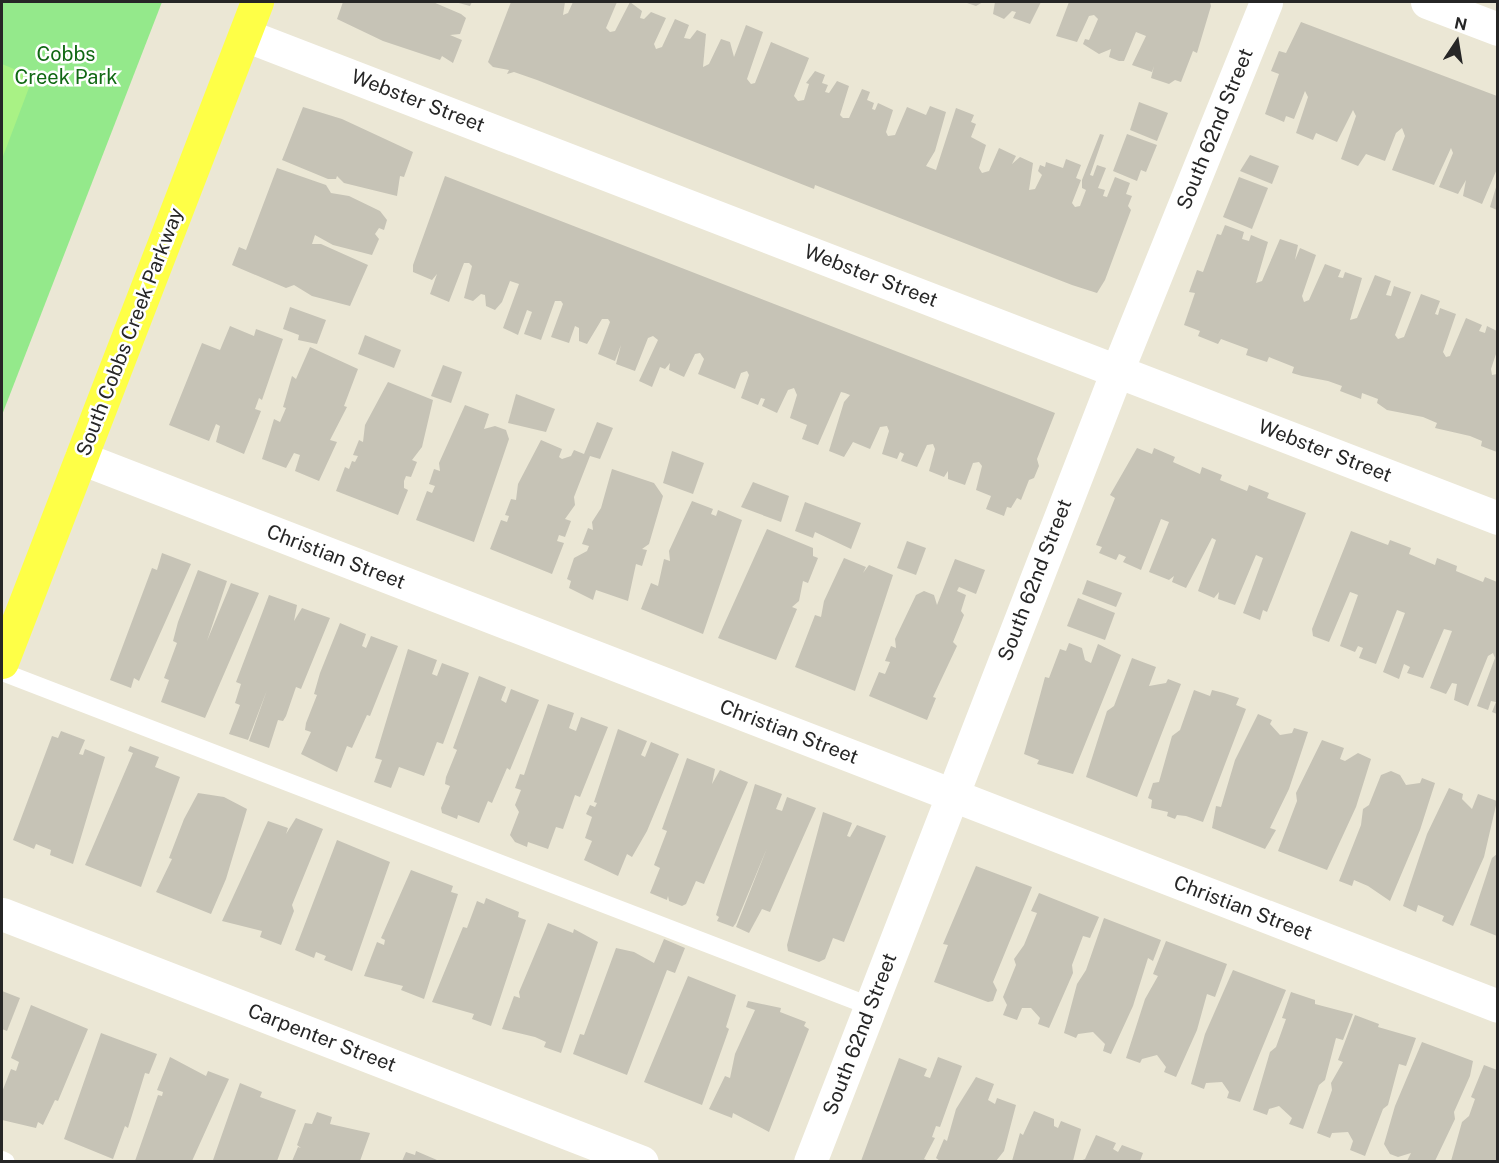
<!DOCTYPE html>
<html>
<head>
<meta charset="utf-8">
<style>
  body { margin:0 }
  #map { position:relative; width:1499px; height:1163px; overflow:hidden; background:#ebe7d5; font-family:"Public Sans",sans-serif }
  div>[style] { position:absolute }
  .green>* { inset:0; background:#94e98b }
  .pitch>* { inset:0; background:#a9f285 }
  .building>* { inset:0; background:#c6c3b6 }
  .service>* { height:18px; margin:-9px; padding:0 9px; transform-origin:9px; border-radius:9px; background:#fff }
  .minor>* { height:33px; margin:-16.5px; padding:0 16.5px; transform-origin:16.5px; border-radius:16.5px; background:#fff }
  .primary>* { height:33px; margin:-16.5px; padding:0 16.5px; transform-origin:16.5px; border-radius:16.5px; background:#feff47 }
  span { translate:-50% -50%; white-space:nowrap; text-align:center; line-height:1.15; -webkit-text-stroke:5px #fff; paint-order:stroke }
  .park-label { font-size:20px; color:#116814 }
  .street-label { font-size:20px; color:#262626 }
  .frame { position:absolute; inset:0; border:3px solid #262626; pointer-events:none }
  .north { position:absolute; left:1427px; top:12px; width:60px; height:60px; -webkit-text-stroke:4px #fff; paint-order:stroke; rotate:12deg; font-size:16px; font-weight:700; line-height:24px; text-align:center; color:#262626 }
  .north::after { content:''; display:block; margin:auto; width:21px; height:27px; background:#262626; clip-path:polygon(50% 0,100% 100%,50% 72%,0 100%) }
</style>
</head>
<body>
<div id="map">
  <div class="green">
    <div style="clip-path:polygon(2px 2px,162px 2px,2px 415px)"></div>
  </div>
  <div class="pitch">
    <div style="clip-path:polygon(2px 64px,33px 77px,2px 159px)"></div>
  </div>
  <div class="building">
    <div style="clip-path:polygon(343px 2px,433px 2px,461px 14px,466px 18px,460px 34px,450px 35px,462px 40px,453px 63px,442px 56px,440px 60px,383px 41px,337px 19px)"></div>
    <div style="clip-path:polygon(455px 2px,472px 2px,470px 6px)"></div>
    <div style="clip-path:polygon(511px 2px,565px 2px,563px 15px,568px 13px,573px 2px,617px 2px,606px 28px,610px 32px,615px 31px,630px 2px,642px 11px,640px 18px,644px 19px,651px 12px,666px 18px,654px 44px,656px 49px,662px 47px,675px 19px,689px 25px,684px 38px,690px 39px,697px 30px,706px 34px,703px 67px,709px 64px,721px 39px,730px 42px,734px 57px,746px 25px,763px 32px,747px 79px,751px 84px,755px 83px,771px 42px,809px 58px,794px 96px,798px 101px,804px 100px,809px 84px,806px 83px,815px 71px,825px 75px,822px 83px,828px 85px,825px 92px,829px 93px,837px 81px,849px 86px,840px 115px,843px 118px,849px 118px,862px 89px,870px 92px,867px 100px,874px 103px,872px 109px,875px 110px,878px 103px,893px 110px,886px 132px,888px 136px,895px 135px,907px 107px,926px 115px,930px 106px,946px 112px,935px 151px,926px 166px,936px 170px,956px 108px,974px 115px,971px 122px,976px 124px,971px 137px,986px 145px,979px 168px,982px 173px,989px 171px,999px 148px,1016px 156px,1012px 164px,1020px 157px,1033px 163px,1029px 190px,1035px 189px,1042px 175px,1038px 171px,1040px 165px,1045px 167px,1046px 162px,1063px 168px,1066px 159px,1081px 165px,1076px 178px,1081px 180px,1072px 203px,1075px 207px,1080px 206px,1086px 190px,1082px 188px,1082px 180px,1100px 134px,1104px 135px,1090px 175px,1093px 176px,1097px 165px,1106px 168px,1098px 188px,1105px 190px,1103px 196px,1107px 197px,1115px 177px,1130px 183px,1126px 194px,1132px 196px,1128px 206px,1131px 210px,1105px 280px,1097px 293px,1072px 285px,815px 185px,814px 189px,537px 80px,514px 72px,507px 74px,509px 70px,493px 67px,488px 62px)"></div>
    <div style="clip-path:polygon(964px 2px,983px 2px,976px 6px)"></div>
    <div style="clip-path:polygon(995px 2px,1041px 2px,1030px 24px,1013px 18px,1016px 12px,1012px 11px,1004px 19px,993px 14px)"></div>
    <div style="clip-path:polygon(1069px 2px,1210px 2px,1211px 6px,1197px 53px,1193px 51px,1181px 82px,1175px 80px,1169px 84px,1151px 78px,1154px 66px,1152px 72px,1132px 65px,1146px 36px,1136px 32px,1124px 61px,1119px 61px,1109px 57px,1111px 49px,1099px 54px,1083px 44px,1085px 39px,1089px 40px,1098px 19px,1094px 15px,1089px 16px,1077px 42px,1056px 36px)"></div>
    <div style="clip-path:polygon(1301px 22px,1497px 96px,1497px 169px,1482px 204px,1463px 196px,1466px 180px,1458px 194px,1439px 187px,1453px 153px,1451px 148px,1434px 185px,1392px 170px,1405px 136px,1402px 128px,1396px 133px,1385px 161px,1366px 154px,1358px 166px,1341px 159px,1356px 116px,1353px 110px,1337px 142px,1316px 133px,1313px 140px,1296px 133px,1308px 97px,1305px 91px,1294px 119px,1286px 116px,1284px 122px,1265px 114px,1279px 74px,1271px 71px,1279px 51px,1286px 53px)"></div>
    <div style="clip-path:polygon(1139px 102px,1168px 113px,1157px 141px,1130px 130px)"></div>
    <div style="clip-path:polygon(303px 107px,342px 119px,413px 152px,404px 177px,400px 176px,397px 196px,344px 183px,337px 176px,336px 179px,328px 179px,282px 160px)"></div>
    <div style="clip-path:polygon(1127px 134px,1157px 145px,1146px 172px,1141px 170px,1137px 181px,1113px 171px)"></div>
    <div style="clip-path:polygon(1250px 155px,1279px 166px,1272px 184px,1240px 171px)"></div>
    <div style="clip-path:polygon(277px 168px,326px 185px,331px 193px,349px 196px,380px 211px,387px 220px,384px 230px,379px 228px,375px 234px,379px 239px,372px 255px,333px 245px,315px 235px,312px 244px,321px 244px,368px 265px,350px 306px,312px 296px,294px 285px,286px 288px,232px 265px,239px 247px,246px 250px)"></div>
    <div style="clip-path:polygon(445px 176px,1055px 413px,1037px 459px,1039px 466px,1034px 478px,1029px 480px,1021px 500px,1017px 498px,1011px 508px,1007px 507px,1004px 516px,986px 509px,991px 496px,976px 490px,982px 466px,979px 462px,973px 463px,965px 485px,948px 479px,948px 471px,944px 477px,929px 471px,935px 449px,933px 444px,927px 445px,917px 467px,901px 461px,904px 454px,900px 452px,897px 459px,882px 454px,889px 431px,887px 426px,880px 427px,870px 449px,853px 442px,844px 457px,829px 451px,844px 402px,850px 395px,845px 393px,841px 392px,818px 445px,802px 439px,807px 425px,790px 418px,797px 395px,794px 388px,788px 390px,777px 413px,762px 406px,765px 399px,761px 398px,758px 405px,741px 398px,749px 375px,747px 371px,741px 373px,735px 389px,698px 374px,704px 359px,700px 353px,695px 354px,684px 377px,669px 370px,670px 363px,665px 369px,660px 367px,652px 387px,639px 381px,658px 340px,653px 336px,648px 338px,635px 371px,616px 364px,621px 345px,615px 361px,598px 354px,610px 322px,608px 319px,602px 319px,587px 344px,579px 341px,579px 328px,575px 326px,569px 343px,551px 337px,563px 304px,561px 301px,555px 301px,541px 340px,524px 334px,532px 312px,527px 310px,518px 335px,503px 328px,519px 284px,510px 281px,502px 302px,495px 310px,486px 306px,485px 295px,481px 294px,473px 301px,464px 298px,472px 266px,469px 263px,464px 263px,449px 302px,430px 294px,437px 274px,432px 280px,413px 272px,413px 265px)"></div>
    <div style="clip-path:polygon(1239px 177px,1268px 188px,1252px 229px,1223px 217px)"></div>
    <div style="clip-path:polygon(1497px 184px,1497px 210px,1490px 207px)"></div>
    <div style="clip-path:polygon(1225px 225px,1244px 232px,1242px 239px,1249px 241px,1251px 235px,1268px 242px,1256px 283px,1262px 281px,1280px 239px,1298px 245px,1295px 260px,1300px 248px,1316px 255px,1302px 296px,1304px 302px,1309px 300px,1325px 264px,1341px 270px,1338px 277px,1343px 278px,1345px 272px,1362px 278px,1350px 320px,1357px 318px,1375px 275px,1391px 281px,1386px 295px,1391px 296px,1394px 286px,1411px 292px,1395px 335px,1398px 339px,1404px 337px,1421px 294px,1440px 301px,1435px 314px,1438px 315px,1440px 308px,1456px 314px,1443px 352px,1446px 357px,1450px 356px,1466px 318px,1482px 325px,1479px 331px,1485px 333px,1487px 326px,1497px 331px,1497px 351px,1491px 369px,1492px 375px,1497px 374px,1497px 452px,1481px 446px,1482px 441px,1470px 436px,1435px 428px,1437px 423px,1423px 417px,1387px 410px,1377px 403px,1378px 399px,1362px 393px,1361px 399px,1340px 391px,1342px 386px,1328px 381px,1302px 376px,1292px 373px,1294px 367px,1269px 357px,1267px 362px,1246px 355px,1248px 349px,1221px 339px,1218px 344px,1198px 336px,1200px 331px,1184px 325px,1195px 293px,1189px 292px,1197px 270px,1203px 272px,1217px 234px,1221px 235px)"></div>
    <div style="clip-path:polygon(290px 307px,326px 320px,317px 344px,298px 340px,299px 335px,283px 329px)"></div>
    <div style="clip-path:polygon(230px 326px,254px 336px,256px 329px,283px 339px,262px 400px,259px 398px,255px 409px,261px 411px,244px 454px,216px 442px,220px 426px,216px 424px,209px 441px,169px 425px,202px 343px,220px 350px)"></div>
    <div style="clip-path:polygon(365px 335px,401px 350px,394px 368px,358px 354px)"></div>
    <div style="clip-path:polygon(310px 347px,358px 369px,344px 406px,347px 407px,330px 440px,337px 442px,319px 481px,295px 471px,300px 455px,294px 453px,286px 468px,262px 459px,274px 419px,280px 422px,286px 408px,283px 407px,292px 376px,296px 379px)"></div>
    <div style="clip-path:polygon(443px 365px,462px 372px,451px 403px,431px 396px)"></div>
    <div style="clip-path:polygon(388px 382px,433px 400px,422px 447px,412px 460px,417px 462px,411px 477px,406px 476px,404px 481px,404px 488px,408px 490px,398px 515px,336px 491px,345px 467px,349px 469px,352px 461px,355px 462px,358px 456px,353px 455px,359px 440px,363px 442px,365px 425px)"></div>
    <div style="clip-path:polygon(516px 394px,555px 409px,546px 432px,508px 423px)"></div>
    <div style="clip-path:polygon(465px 405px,489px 414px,484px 429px,495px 426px,506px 430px,509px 439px,474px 542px,416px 520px,427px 491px,432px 493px,435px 486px,429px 484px,434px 469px,440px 471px,439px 463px)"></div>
    <div style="clip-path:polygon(597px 422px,613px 428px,600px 459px,590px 456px,574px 497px,575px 505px,565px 519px,571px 521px,565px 537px,559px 535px,557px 541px,564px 543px,552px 574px,490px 549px,501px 520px,507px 522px,509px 516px,505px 515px,511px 499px,516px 500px,518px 484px,541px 440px,562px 449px,559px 457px,562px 459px,571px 456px,574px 450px,584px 454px)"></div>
    <div style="clip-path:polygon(1137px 448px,1152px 454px,1154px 448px,1175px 457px,1173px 462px,1200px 474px,1202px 467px,1222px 475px,1220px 480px,1247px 491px,1249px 485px,1269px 493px,1267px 498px,1306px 513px,1267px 612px,1263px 610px,1260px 620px,1243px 613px,1263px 558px,1256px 555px,1235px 605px,1218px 599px,1219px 592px,1214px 598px,1198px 591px,1216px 540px,1212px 538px,1186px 588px,1172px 582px,1174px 576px,1169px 580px,1149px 572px,1169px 522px,1161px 519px,1141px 570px,1123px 562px,1126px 557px,1119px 554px,1116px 560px,1099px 553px,1102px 547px,1096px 545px,1115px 498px,1110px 495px)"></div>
    <div style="clip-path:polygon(672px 451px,704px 463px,693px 494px,663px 483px)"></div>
    <div style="clip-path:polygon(612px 469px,654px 483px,663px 496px,649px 544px,642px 549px,647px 550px,642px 566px,636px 564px,628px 601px,596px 590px,593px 600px,569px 588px,571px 581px,567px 579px,574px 558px,587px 551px,589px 546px,582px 544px,588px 528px,593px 530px,592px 522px,601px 508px)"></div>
    <div style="clip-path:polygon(753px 482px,789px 496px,781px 522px,741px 507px)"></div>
    <div style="clip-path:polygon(692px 501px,713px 509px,711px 514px,716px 516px,718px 510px,742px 520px,703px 634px,641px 609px,651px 583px,658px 586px,664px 559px,670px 561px,669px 551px)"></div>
    <div style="clip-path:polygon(805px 502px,861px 523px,851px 549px,815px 532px,813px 538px,795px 531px)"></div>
    <div style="clip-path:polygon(767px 529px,813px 548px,813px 556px,818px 558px,808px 583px,803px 581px,799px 601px,792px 607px,797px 609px,776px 660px,718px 638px)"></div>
    <div style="clip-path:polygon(1351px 531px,1388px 545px,1390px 540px,1411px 548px,1409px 554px,1435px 565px,1437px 558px,1457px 566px,1456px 571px,1483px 582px,1485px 577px,1497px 582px,1497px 714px,1492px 712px,1496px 702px,1491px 701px,1488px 710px,1477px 706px,1495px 658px,1493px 653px,1488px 656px,1468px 706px,1454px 700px,1457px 684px,1452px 683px,1446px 694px,1430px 688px,1452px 631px,1444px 629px,1423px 678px,1407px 673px,1410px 667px,1404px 664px,1399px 679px,1383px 672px,1405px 613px,1397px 610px,1376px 664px,1359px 658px,1363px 648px,1358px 646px,1355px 652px,1340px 646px,1358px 595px,1353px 593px,1350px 592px,1329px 642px,1313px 636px,1312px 629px)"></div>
    <div style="clip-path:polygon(907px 541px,926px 548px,916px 575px,897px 568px)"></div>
    <div style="clip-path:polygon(162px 553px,191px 564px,139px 681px,134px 678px,131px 688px,110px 680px,152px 568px,157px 570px)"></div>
    <div style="clip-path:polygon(844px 558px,866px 567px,863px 573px,869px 565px,893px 575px,855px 691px,795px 667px,815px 615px,821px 617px,824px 601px)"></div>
    <div style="clip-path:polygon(955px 559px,985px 570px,976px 594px,959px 587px,957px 591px,966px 595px,961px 611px,964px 615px,953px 642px,957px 646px,933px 697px,936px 698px,927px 720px,869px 696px,879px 672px,885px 674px,890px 662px,885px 661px,891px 646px,896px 648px,895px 639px,916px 595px,924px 591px,934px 595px,937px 605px)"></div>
    <div style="clip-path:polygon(198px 570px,227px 581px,207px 641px,231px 583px,259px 593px,205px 718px,161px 702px,169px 680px,164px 678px,177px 643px,173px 641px,178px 622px)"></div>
    <div style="clip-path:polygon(1087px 580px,1122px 593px,1116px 607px,1082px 594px)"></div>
    <div style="clip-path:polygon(269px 595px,297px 605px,294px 621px,302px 608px,330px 618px,301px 689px,296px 687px,286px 716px,283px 721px,278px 720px,269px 748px,249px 741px,267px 690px,248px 740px,229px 734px,240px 705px,235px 703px,241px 684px,236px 682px)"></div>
    <div style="clip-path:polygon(1078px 598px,1115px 613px,1105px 640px,1067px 626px)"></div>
    <div style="clip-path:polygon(340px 623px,366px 634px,362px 646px,366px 648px,371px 636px,398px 646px,370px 716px,367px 715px,352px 748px,347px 746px,337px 772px,301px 754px,311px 732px,305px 730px,306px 723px,317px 695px,314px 694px,320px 673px)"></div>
    <div style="clip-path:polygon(1069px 643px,1082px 648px,1085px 660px,1091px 663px,1098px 644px,1121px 655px,1073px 774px,1037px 764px,1039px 760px,1024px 754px,1045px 677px,1049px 678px,1060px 649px,1066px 651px)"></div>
    <div style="clip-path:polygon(408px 649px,437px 660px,432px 674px,437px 676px,442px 663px,469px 673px,443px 744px,437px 742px,424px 776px,399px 767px,391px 788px,374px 782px,382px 760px,375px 758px)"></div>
    <div style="clip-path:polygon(1132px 658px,1156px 667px,1149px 686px,1166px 683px,1168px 679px,1181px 684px,1137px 797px,1086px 777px,1107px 711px,1114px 706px)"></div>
    <div style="clip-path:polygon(479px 676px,506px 687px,501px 700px,506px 703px,511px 689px,539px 700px,510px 770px,507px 768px,492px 803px,488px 801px,479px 823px,458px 815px,457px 819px,442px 813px,441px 808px,450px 786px,445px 784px,446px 777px,457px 750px,453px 748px)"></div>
    <div style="clip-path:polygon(1194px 690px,1210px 696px,1212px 690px,1224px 693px,1239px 698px,1236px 705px,1246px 709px,1203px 822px,1186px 816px,1177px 815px,1175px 819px,1167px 816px,1168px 812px,1151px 808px,1152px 800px,1148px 798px,1153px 783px,1159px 782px,1172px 736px,1180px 730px)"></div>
    <div style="clip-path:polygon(548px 704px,574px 713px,569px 728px,576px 731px,581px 717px,608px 727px,580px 797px,575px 795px,563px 829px,556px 827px,548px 849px,528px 842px,527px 847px,515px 842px,510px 835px,519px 812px,515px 805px,521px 790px,515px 788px,520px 774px,524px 775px)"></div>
    <div style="clip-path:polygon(1258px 714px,1272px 720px,1270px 724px,1280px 735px,1292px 733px,1294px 728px,1308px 732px,1289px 789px,1270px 828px,1276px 830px,1265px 849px,1212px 828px,1216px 806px,1221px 807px,1235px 760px)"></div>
    <div style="clip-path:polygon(618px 729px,647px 741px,641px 755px,645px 757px,651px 742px,679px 754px,647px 831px,632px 857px,627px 854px,618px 876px,584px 860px,592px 841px,585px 838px,592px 817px,586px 814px,590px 805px,595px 807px,597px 803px,594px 802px)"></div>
    <div style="clip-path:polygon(61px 731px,85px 740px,79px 754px,83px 755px,85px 749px,105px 757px,73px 864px,50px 855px,51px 850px,36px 844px,34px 849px,13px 840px,52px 736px,58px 738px)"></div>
    <div style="clip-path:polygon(1322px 740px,1344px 748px,1340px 759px,1345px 761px,1358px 753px,1371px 759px,1356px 807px,1327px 870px,1278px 851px,1297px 801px,1296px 793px)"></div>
    <div style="clip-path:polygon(130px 746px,159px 757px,155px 767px,180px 777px,141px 887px,85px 865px,133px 753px,128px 751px)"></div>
    <div style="clip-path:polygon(687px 758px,715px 769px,712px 784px,720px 770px,748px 782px,704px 884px,696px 881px,686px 904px,682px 906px,669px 901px,668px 896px,667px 900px,650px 893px,660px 868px,654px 865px,667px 831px,662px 829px)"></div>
    <div style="clip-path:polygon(1391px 771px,1400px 775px,1406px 785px,1420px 783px,1422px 778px,1435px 783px,1420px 830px,1390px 901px,1368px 886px,1354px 880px,1352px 886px,1339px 881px,1361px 825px,1363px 809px,1369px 805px,1381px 775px)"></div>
    <div style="clip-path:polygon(755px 784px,782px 794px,776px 809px,782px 811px,787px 797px,816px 808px,770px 912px,762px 909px,749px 933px,736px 927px,767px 848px,736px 923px,733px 927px,717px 921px,719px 917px,716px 915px)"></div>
    <div style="clip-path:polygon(1449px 788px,1463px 794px,1462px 799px,1472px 809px,1478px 794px,1497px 801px,1484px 857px,1453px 926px,1442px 921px,1444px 916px,1418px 905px,1416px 912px,1403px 906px,1427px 834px)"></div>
    <div style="clip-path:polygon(198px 793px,224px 797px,247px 809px,226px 879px,211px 914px,156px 892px,172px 859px,169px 858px,184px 819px)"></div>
    <div style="clip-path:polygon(823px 812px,852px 823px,847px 836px,850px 837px,857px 825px,886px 836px,844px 942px,833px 938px,825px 959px,819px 962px,788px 951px,787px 945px)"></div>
    <div style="clip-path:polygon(296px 818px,323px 829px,292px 905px,294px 911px,281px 945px,260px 937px,262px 931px,222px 921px,268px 821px,288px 828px,286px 834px)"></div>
    <div style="clip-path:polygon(337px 840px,390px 862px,352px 971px,324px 960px,326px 956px,316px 952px,314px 958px,295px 950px)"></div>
    <div style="clip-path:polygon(1497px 854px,1497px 936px,1470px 925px,1492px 858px)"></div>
    <div style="clip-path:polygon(976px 866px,1032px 887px,993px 982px,997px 990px,993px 1001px,988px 1002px,934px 982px,948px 945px,943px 944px)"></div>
    <div style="clip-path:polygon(411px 870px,453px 886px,451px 892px,458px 894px,424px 999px,401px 990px,403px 986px,364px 976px,377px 942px,384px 945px,385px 940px,381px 938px)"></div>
    <div style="clip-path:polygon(1039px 893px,1099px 917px,1090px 938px,1083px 936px,1072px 965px,1073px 973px,1049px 1028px,1038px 1024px,1040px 1018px,1031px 1008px,1022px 1008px,1017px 1020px,1003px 1015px,1007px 1005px,1003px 997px,1016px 965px,1014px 959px,1024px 945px,1037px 913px,1031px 911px)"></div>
    <div style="clip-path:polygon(486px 898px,519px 912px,518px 917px,526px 920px,491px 1026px,472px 1019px,474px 1014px,432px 1002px,463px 927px,467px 928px,477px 901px,484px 904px)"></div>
    <div style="clip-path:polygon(1104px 918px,1161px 940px,1153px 961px,1148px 958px,1133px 1006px,1111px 1054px,1103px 1051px,1105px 1044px,1093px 1032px,1078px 1034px,1076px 1038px,1064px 1033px,1077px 984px,1086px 970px)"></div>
    <div style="clip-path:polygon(548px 923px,573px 933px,574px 929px,598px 942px,561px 1053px,544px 1047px,546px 1042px,535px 1037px,502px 1029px,514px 996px,520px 998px,519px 992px)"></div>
    <div style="clip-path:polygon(664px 939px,685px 948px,675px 973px,667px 970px,627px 1075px,573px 1054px,580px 1034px,584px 1035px,616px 948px,634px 952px,654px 963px)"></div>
    <div style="clip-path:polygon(1166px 941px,1227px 964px,1215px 997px,1207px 994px,1197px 1030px,1176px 1077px,1164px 1072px,1166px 1067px,1157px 1055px,1142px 1059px,1140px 1063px,1126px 1058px,1145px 999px,1158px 976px,1153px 974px)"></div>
    <div style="clip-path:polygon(1233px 970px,1286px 990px,1240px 1102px,1227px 1098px,1229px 1092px,1222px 1082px,1206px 1083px,1204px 1089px,1191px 1084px,1205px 1034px)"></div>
    <div style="clip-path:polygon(688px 976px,736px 995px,726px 1027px,729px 1029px,702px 1105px,644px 1082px)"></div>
    <div style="clip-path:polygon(2px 991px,20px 998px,7px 1031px,2px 1029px)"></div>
    <div style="clip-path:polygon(1291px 992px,1315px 1000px,1315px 1004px,1353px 1014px,1343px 1040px,1336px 1038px,1325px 1080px,1319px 1085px,1303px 1129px,1289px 1124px,1292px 1118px,1279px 1106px,1269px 1109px,1267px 1115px,1253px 1110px,1270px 1052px,1276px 1047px,1286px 1019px,1282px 1018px)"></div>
    <div style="clip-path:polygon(748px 1001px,781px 1008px,780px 1012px,806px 1022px,804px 1026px,809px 1029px,769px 1132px,733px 1113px,732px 1118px,709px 1109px,725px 1076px,730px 1078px,735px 1054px,755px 1010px,746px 1007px)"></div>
    <div style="clip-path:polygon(31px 1005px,88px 1029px,58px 1101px,55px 1100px,43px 1125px,38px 1122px,36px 1128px,2px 1120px,2px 1092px,11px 1069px,16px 1071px,19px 1062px,11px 1058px)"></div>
    <div style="clip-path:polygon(1355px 1015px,1379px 1024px,1378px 1027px,1416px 1038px,1406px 1066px,1399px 1064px,1388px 1105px,1383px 1109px,1365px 1156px,1350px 1150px,1353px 1141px,1348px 1132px,1332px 1133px,1330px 1138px,1317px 1133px,1332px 1090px,1331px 1083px,1343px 1062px,1338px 1060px)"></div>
    <div style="clip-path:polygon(101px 1033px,157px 1054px,149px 1074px,145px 1073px,128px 1128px,125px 1126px,113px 1159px,64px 1139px)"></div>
    <div style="clip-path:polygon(1422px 1042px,1473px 1061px,1470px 1076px,1454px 1112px,1455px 1119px,1435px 1161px,1407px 1161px,1411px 1153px,1398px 1157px,1390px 1154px,1384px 1144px,1395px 1106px)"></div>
    <div style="clip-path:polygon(170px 1057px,206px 1076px,208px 1071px,229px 1079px,192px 1161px,135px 1161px,158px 1095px,162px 1096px,163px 1092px,157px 1090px)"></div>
    <div style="clip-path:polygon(938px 1057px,962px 1066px,940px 1127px,936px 1126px,932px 1137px,935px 1138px,924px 1159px,929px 1161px,861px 1161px,899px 1058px,927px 1069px,924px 1076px,930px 1078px)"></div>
    <div style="clip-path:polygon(1484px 1065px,1497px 1070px,1497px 1161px,1451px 1161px,1462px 1122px,1469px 1116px,1475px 1099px,1471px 1097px)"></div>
    <div style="clip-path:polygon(976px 1077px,994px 1084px,988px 1100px,995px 1104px,997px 1098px,1016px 1105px,1004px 1151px,996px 1161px,940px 1161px,936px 1158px,944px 1139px,947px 1141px,956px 1109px)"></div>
    <div style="clip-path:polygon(240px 1083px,262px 1092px,260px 1097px,296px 1110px,277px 1161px,213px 1160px)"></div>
    <div style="clip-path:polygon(1034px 1111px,1054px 1119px,1054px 1126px,1058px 1128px,1061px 1121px,1081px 1129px,1073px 1161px,1012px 1161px,1020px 1133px,1023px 1135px)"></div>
    <div style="clip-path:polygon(317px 1112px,332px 1117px,330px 1124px,370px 1133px,360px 1161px,292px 1161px,298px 1147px,301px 1148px,297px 1145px,305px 1123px,312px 1124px)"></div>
    <div style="clip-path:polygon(1096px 1135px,1116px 1143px,1113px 1149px,1118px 1152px,1122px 1145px,1143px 1153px,1140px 1161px,1080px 1161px,1085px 1159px)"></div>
    <div style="clip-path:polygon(416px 1151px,437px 1160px,437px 1161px,402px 1161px,406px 1152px,415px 1155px)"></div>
  </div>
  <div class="service">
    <div style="left:2px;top:672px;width:930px;rotate:21.05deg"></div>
    <div style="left:2px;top:1160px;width:4px;rotate:27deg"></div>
  </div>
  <div class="minor">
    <div style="left:1427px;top:2px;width:76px;rotate:20.8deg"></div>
    <div style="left:245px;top:35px;width:1343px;rotate:21.08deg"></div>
    <div style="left:81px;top:458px;width:1519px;rotate:21.14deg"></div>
    <div style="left:2px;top:914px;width:686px;rotate:21.18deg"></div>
    <div style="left:810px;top:1162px;width:848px;rotate:-68.79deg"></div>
    <div style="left:1117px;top:371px;width:398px;rotate:-68deg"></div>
  </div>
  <div class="primary">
    <div style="left:2px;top:662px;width:708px;rotate:-68.88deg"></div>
  </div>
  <div class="park-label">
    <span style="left:66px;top:66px">Cobbs<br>Creek Park</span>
  </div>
  <div class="street-label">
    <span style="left:418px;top:101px;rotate:21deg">Webster Street</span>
    <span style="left:1215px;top:129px;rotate:-68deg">South 62nd Street</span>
    <span style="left:871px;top:276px;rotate:21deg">Webster Street</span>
    <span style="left:130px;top:332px;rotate:-69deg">South Cobbs Creek Parkway</span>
    <span style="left:1325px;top:451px;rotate:21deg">Webster Street</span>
    <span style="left:336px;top:557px;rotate:21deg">Christian Street</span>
    <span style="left:1035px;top:580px;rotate:-69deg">South 62nd Street</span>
    <span style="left:789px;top:732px;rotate:21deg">Christian Street</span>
    <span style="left:1243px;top:908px;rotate:21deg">Christian Street</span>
    <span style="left:860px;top:1034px;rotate:-69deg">South 62nd Street</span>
    <span style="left:322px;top:1038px;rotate:21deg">Carpenter Street</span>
  </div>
  <div class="frame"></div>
  <div class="north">N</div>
</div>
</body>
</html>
